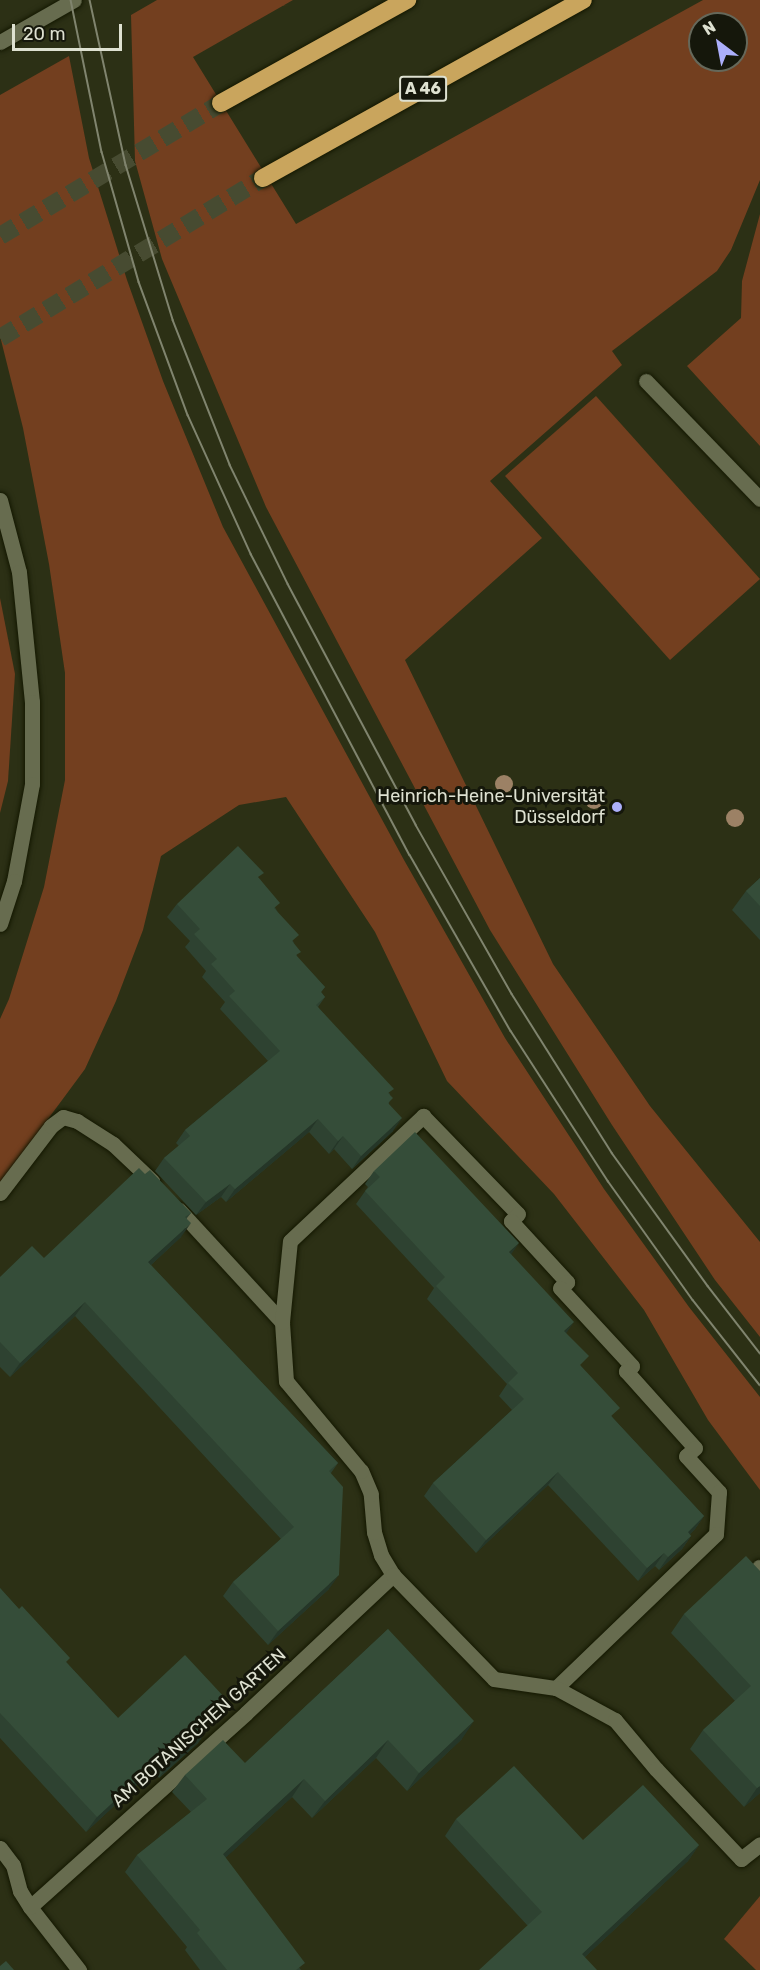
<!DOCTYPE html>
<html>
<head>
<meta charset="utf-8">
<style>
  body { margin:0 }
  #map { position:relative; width:760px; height:1970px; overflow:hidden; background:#2c3015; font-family:Rubik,sans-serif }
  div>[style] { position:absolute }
  .green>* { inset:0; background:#733f1f }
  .highway-tunnel>* { height:18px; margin-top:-9px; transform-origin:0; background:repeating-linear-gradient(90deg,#474b31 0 18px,transparent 0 27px) }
  .roads { filter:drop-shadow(0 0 2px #141800) drop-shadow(0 0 2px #141800) }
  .minor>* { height:15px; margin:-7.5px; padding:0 7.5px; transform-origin:7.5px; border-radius:7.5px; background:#676c4f }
  .highway>* { height:18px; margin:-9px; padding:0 9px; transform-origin:9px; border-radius:9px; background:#c9a55d }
  .tram>* { height:1.5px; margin:-0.75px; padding:0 0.75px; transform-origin:0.75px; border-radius:0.75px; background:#80846e }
  .trees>* { width:18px; height:18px; margin:-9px; border-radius:50%; background:#9c8165 }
  .wall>* { inset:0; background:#2e4231 }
  .shaded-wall>* { inset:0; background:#253628 }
  .building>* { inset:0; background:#354d39 }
  .dots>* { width:16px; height:16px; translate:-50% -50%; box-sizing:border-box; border:3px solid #15170b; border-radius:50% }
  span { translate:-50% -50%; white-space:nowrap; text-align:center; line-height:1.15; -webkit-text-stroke:6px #15170b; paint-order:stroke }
  .shield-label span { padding:2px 4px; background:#15170b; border:2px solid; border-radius:4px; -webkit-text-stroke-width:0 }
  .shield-label { font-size:16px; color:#dee1d1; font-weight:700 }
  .poi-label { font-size:18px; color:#dee1d1 }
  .right { translate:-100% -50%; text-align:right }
  .street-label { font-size:18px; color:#dee1d1 }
  .north { position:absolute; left:688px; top:12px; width:60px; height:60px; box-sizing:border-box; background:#15170b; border:2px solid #65685a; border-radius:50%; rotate:328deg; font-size:16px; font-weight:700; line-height:24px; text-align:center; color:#dee1d1 }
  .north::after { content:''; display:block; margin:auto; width:21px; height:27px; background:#acaffb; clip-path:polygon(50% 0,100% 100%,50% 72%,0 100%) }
  .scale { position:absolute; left:12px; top:24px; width:110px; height:27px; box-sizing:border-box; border:3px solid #dee1d1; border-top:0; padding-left:8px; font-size:18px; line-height:21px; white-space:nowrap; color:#dee1d1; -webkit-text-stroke:4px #15170b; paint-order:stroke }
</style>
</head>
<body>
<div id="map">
  <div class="green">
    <div style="clip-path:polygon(evenodd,157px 0,293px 0,193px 57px,296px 224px,703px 0,760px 0,760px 180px,731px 250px,717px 271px,612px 351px,622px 365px,490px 481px,542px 538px,405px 660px,553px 964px,650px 1106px,760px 1242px,760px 1337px,715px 1280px,612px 1125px,490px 930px,266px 507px,162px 259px,135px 161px,131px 15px,157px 0,700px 24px,736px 24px,736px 60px,700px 60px,700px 24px)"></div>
    <div style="clip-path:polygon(69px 56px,89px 158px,127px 280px,163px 381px,223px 527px,404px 860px,505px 1038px,604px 1189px,689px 1307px,760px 1397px,760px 1490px,708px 1420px,644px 1310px,554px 1194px,447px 1081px,375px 932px,286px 797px,239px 805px,161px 856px,143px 930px,116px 1001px,85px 1069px,0 1184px,0 1019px,9px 999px,44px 887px,65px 780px,65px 673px,49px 564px,23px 428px,0 336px,0 95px)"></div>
    <div style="clip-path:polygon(760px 214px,760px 446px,687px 366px,741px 318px,742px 281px)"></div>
    <div style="clip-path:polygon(596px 396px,760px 579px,670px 660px,505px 476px)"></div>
    <div style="clip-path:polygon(0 598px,15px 674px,8px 781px,0 813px)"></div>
    <div style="clip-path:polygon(760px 1896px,760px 1970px,756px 1970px,724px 1939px)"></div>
  </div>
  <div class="highway-tunnel">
    <div style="left:0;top:236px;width:258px;rotate:-31deg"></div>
    <div style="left:0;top:338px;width:308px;rotate:-31.3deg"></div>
  </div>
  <div class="roads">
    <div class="minor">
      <div style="left:0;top:42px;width:85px;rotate:-29.6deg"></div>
      <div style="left:646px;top:381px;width:164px;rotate:46deg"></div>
      <div style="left:0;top:500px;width:74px;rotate:75.2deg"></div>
      <div style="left:19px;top:572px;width:131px;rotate:84.3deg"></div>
      <div style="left:32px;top:702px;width:82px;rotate:90deg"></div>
      <div style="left:32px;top:784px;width:99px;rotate:100.5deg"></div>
      <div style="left:14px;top:881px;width:45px;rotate:108deg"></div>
      <div style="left:0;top:1193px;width:84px;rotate:-52.7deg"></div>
      <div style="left:51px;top:1126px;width:15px;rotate:-37deg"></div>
      <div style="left:63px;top:1117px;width:15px;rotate:16deg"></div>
      <div style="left:77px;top:1121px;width:43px;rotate:32.6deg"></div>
      <div style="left:113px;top:1144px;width:54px;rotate:43.5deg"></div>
      <div style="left:179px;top:1210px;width:152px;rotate:47.4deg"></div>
      <div style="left:759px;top:1567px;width:2px;rotate:63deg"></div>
      <div style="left:393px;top:1575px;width:23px;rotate:-121deg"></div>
      <div style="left:381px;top:1555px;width:24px;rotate:-107deg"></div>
      <div style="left:374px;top:1532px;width:38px;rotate:-95deg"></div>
      <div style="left:371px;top:1494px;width:25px;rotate:-113deg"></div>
      <div style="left:361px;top:1471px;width:117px;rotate:-129.8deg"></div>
      <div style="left:286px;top:1381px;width:59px;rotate:-93.9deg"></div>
      <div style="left:282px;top:1322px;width:81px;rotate:-84.4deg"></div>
      <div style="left:290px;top:1241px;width:183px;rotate:-43.2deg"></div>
      <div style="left:423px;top:1116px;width:136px;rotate:45.9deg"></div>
      <div style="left:518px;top:1214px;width:10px;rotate:135deg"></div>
      <div style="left:511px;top:1221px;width:83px;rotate:47.4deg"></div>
      <div style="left:567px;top:1282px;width:9px;rotate:139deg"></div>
      <div style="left:560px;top:1288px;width:106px;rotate:47.3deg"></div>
      <div style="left:632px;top:1366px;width:8px;rotate:140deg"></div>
      <div style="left:626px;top:1371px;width:103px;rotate:48.1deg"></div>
      <div style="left:695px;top:1448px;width:12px;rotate:138deg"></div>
      <div style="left:686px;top:1456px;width:49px;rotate:47.5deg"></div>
      <div style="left:719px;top:1492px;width:42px;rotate:94.1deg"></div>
      <div style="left:716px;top:1534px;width:222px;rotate:136.1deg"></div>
      <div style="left:0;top:1848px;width:21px;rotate:53deg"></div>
      <div style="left:13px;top:1865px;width:27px;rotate:75deg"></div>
      <div style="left:20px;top:1891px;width:19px;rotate:58deg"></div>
      <div style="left:30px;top:1907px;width:80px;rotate:52.1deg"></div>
      <div style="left:30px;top:1907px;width:290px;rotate:-41.9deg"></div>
      <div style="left:246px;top:1713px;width:202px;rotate:-43.2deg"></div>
      <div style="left:393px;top:1575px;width:145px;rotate:45.8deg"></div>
      <div style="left:494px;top:1679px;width:63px;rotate:8.3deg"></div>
      <div style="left:556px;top:1688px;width:67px;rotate:28.5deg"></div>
      <div style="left:615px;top:1720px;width:64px;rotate:50.1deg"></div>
      <div style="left:656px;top:1769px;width:124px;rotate:46.6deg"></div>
      <div style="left:741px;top:1859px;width:24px;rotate:-38deg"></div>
    </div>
    <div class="highway">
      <div style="left:221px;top:103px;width:213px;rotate:-29deg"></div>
      <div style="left:263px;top:178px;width:366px;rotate:-29.1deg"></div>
    </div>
  </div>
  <div class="tram">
    <div style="left:71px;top:0;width:155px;rotate:78.5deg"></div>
    <div style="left:102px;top:152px;width:135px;rotate:74.1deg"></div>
    <div style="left:139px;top:282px;width:142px;rotate:69.8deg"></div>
    <div style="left:188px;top:415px;width:153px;rotate:65.6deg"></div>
    <div style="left:251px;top:554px;width:340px;rotate:62.2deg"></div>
    <div style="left:410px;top:855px;width:203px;rotate:60.2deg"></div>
    <div style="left:511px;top:1031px;width:179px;rotate:57.1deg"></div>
    <div style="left:608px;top:1181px;width:146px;rotate:54.5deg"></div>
    <div style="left:693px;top:1300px;width:108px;rotate:51.8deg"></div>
    <div style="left:90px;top:0;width:169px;rotate:77.7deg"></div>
    <div style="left:126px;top:165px;width:162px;rotate:73.1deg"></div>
    <div style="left:173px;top:320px;width:156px;rotate:68.5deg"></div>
    <div style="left:230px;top:465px;width:132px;rotate:64deg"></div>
    <div style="left:288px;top:584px;width:273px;rotate:62deg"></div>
    <div style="left:416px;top:825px;width:194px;rotate:60.4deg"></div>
    <div style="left:512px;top:994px;width:188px;rotate:57.8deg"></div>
    <div style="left:612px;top:1153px;width:164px;rotate:54.2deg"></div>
    <div style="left:708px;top:1286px;width:85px;rotate:52.2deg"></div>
  </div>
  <div class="trees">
    <div style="left:504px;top:784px"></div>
    <div style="left:594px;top:800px"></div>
    <div style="left:735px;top:818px"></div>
  </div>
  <div class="wall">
    <div style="clip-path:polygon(760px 878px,760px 940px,732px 910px,746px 891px)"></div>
    <div style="clip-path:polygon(260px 879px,294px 943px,297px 957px,325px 987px,321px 992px,325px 997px,318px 1007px,390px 1094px,389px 1104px,393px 1131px,352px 1169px,334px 1149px,329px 1154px,309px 1132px,226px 1202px,221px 1197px,196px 1215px,155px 1171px,164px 1158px,179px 1146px,176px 1143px,185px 1130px,268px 1061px,220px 1009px,225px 1002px,202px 977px,206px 971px,185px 947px,190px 941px,167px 917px,177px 904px)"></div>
    <div style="clip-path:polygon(374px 1171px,511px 1254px,566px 1333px,581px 1367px,613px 1418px,704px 1516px,695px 1529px,690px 1534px,691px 1536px,682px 1549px,659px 1570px,655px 1566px,638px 1581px,548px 1485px,476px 1553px,424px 1496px,433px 1483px,512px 1410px,499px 1396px,507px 1384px,427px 1299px,434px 1288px,356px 1204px,368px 1187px,365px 1184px)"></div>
    <div style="clip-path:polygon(145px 1174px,191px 1213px,187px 1218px,181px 1237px,151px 1265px,338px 1463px,331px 1473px,329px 1589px,268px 1645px,223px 1596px,233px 1582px,281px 1539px,75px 1316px,10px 1377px,0 1367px,0 1277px,44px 1258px)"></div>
    <div style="clip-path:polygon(760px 1571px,760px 1793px,744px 1807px,690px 1749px,703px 1730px,735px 1701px,671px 1633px,684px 1614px)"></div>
    <div style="clip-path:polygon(0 1588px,67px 1663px,118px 1718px,226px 1699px,216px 1713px,204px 1724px,198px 1743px,159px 1778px,153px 1770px,86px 1832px,0 1738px)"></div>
    <div style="clip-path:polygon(388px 1629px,462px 1739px,407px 1791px,376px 1758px,312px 1818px,292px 1797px,225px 1858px,301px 1970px,200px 1970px,185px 1950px,187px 1947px,125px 1872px,137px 1855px,191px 1812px,172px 1792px,185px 1775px,245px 1763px)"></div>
    <div style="clip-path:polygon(456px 1819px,583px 1840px,699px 1845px,688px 1861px,585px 1957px,527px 1925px,445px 1836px)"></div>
  </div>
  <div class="shaded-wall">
    <div style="clip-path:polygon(402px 1118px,393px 1131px,352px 1169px,361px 1156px)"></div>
    <div style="clip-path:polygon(318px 1119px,309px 1132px,226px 1202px,235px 1189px)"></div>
    <div style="clip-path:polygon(343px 1136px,334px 1149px,329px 1154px,338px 1141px)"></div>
    <div style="clip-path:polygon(230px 1184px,221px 1197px,196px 1215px,206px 1202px)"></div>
    <div style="clip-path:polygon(191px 1223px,181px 1237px,138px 1277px,148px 1262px)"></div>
    <div style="clip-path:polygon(519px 1243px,510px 1256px,509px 1252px)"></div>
    <div style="clip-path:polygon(85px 1302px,75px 1316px,10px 1377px,20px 1363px)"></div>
    <div style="clip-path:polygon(574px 1322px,565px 1335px,564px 1331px)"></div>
    <div style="clip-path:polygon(558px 1472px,548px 1485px,476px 1553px,486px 1540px)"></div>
    <div style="clip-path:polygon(704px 1516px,695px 1529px,679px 1546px,688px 1532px)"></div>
    <div style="clip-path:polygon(691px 1536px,682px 1549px,659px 1570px,668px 1557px)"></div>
    <div style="clip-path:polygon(664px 1553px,655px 1566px,638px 1581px,647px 1568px)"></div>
    <div style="clip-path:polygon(339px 1575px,329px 1589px,268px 1645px,278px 1631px)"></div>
    <div style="clip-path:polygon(226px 1699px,216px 1713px,191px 1736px,201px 1722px)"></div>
    <div style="clip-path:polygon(474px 1721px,462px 1739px,407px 1791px,419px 1773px)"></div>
    <div style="clip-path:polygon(208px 1729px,198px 1743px,159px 1778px,169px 1763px)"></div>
    <div style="clip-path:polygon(388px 1740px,376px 1758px,312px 1818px,325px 1801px)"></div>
    <div style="clip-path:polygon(163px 1756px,153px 1770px,86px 1832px,97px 1817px)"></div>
    <div style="clip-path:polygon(304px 1779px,292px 1797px,210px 1872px,223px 1854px)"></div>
    <div style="clip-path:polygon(760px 1786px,760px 1793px,744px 1807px,757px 1788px)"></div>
    <div style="clip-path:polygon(699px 1845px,688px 1861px,571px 1970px,582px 1954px)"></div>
  </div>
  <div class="building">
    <div style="clip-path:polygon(238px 846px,264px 873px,258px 877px,280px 903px,274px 908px,299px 935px,292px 941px,301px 952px,296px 955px,325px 987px,321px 992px,325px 997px,316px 1005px,394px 1089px,388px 1093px,393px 1098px,388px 1103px,402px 1118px,361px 1156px,343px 1136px,338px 1141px,318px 1119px,235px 1189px,230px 1184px,206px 1202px,164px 1158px,190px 1136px,185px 1130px,280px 1051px,229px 996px,235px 991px,211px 964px,217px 959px,194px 934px,200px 929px,177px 904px)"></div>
    <div style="clip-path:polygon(760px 878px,760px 906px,746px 891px)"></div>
    <div style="clip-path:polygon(415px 1132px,519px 1243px,509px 1252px,574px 1322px,564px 1331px,589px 1356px,580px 1365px,620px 1408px,611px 1416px,704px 1516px,688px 1532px,691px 1536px,668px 1557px,664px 1553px,647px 1568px,558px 1472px,486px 1540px,433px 1483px,524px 1399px,508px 1383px,518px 1373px,436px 1286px,445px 1277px,365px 1191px,380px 1177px,374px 1171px)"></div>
    <div style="clip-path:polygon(139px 1168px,145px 1174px,150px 1170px,191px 1213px,185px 1217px,191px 1223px,148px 1262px,338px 1463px,329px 1471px,343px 1487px,339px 1575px,278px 1631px,233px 1582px,294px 1527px,85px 1302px,20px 1363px,0 1342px,0 1277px,32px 1246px,44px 1258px)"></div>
    <div style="clip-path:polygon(746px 1556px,760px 1571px,760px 1786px,757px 1788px,703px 1730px,751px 1686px,684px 1614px)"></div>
    <div style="clip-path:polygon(0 1588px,19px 1609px,22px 1606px,70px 1658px,66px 1662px,118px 1718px,185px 1655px,226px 1699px,201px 1722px,208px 1729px,169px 1763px,163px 1756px,97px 1817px,0 1713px)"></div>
    <div style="clip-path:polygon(388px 1629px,474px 1721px,419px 1773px,388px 1740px,325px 1801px,304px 1779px,223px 1854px,305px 1963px,296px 1970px,227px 1970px,197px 1933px,200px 1930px,137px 1855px,207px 1799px,185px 1775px,223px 1740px,245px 1763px)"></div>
    <div style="clip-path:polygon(514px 1766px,583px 1840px,643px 1785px,699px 1845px,582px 1954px,597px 1970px,479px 1970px,542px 1912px,456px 1819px)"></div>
    <div style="clip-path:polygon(6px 1961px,14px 1970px,0 1970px,0 1966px)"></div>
  </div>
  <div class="dots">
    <div style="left:617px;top:807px;background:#acaffb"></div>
  </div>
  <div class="shield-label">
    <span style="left:423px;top:89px">A 46</span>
  </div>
  <div class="poi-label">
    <span class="right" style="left:605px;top:807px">Heinrich-Heine-Universität<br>Düsseldorf</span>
  </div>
  <div class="street-label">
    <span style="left:199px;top:1728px;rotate:-42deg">AM BOTANISCHEN GARTEN</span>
  </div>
  <div class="north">N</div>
  <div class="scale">20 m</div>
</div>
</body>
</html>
